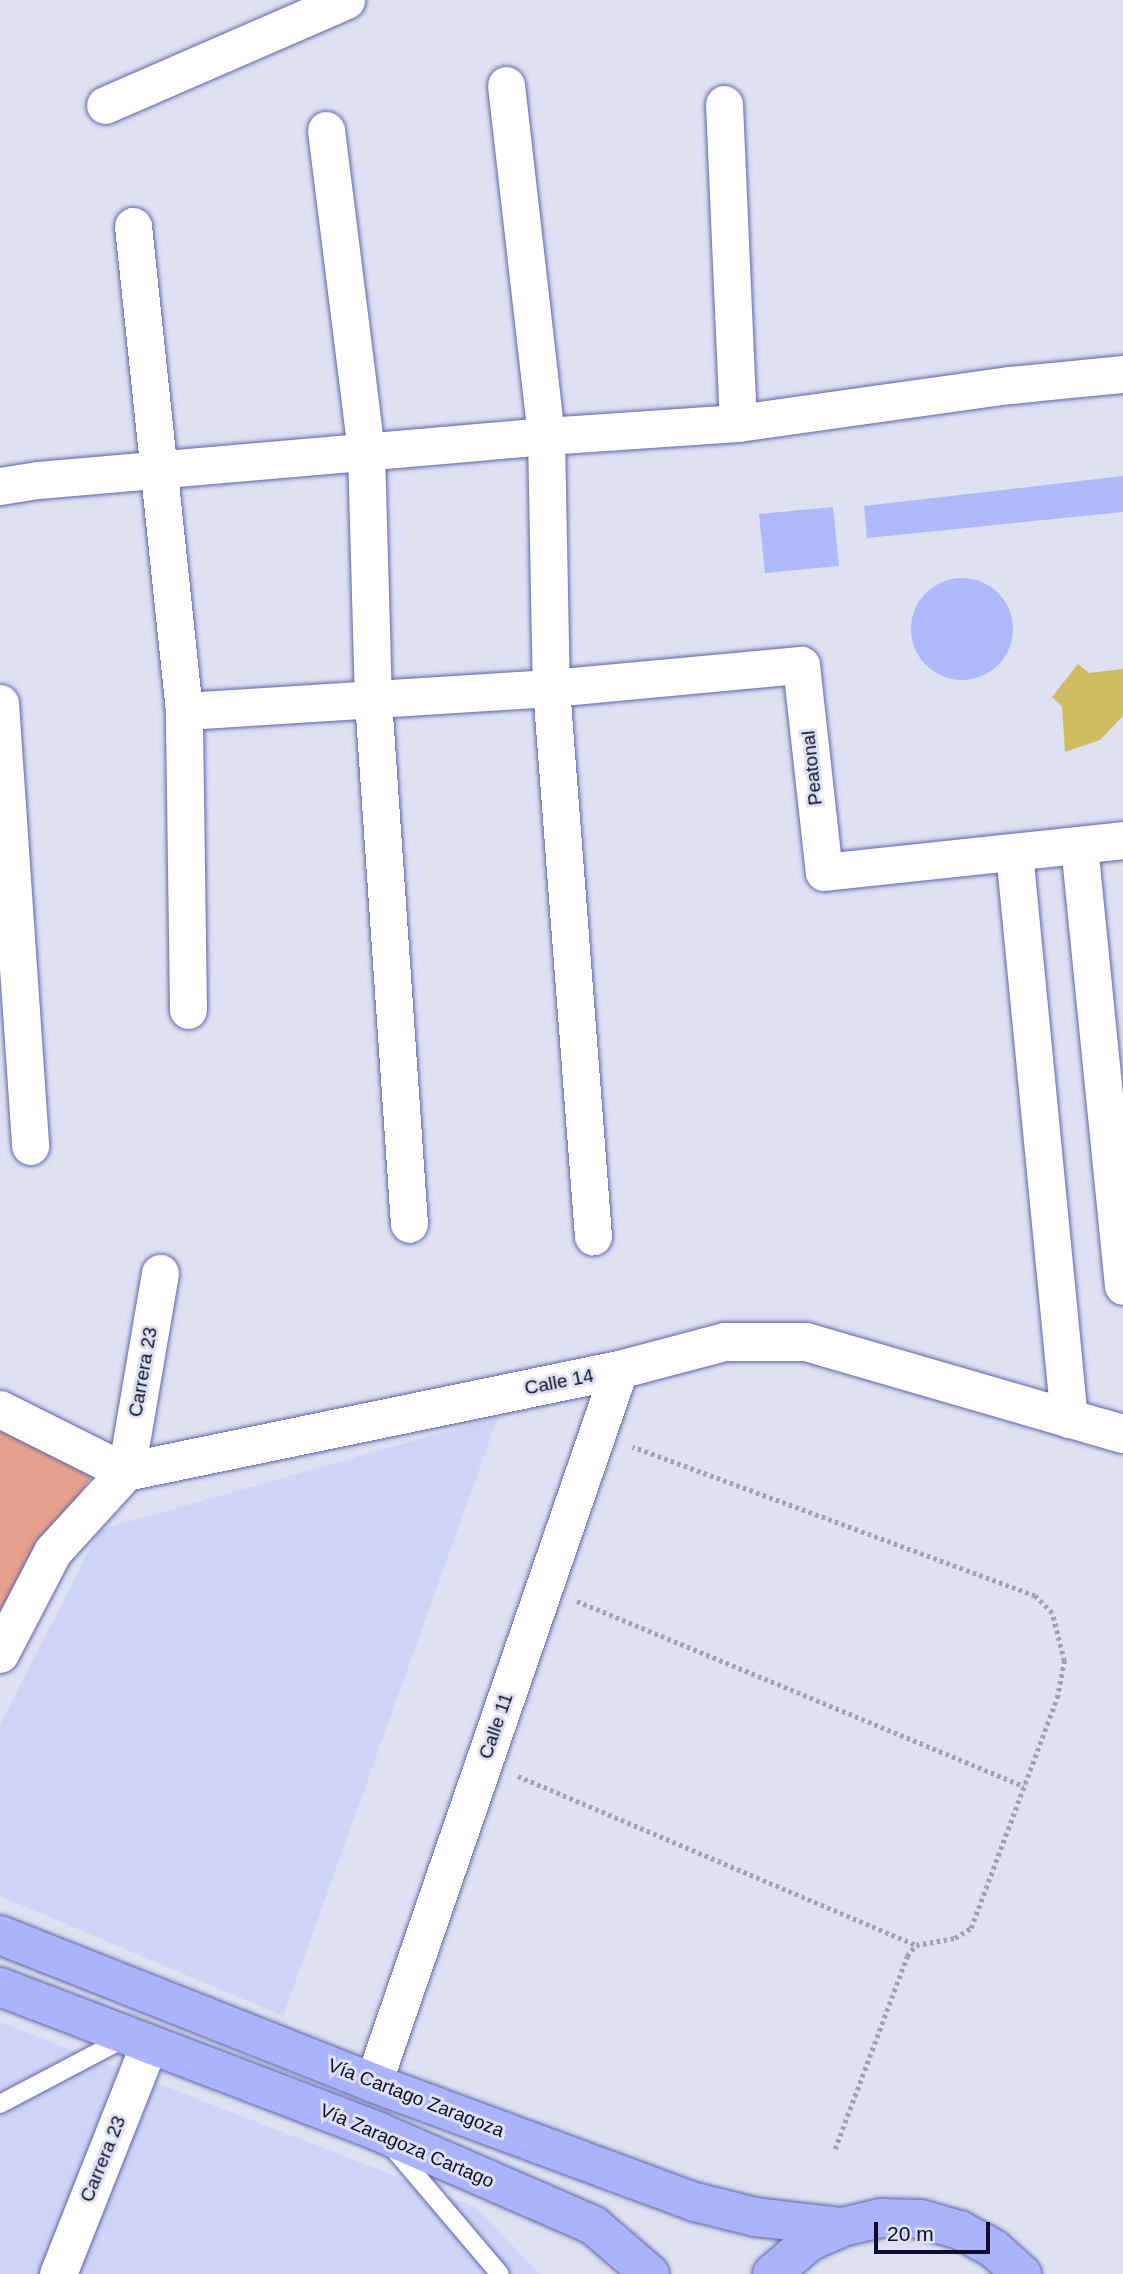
<!DOCTYPE html>
<html>
<head>
<meta charset="utf-8">
<style>
  body { margin:0 }
  #map { position:relative; width:1123px; height:2274px; overflow:hidden; background:#dee1f1; font-family:Helvetica,sans-serif }
  div>[style] { position:absolute }
  .built>* { inset:0; background:#ced5f7 }
  .green>* { inset:0; background:#e7a28e }
  .water>* { inset:0; background:#d0bc60 }
  .building>* { inset:0; background:#aeb9f9 }
  .round { border-radius:50% }
  .path>* { height:4.5px; margin-top:-2.25px; transform-origin:0; background:repeating-linear-gradient(90deg,#9fa1b5 0 3.5px,transparent 0 7px) }
  .roads { filter:drop-shadow(0 0 2px #5d65aa) drop-shadow(0 0 2px #5d65aa) }
  .service>* { height:18px; margin:-9px; padding:0 9px; transform-origin:9px; border-radius:9px; background:#fff }
  .minor>* { height:37px; margin:-18.5px; padding:0 18.5px; transform-origin:18.5px; border-radius:18.5px; background:#fff }
  .tertiary>* { height:38px; margin:-19px; padding:0 19px; transform-origin:19px; border-radius:19px; background:#fff }
  .trunk>* { height:38px; margin:-19px; padding:0 19px; transform-origin:19px; border-radius:19px; background:#abb4fa }
  span { translate:-50% -50%; white-space:nowrap; text-align:center; line-height:1.15; -webkit-text-stroke:6px #dee1f1; paint-order:stroke }
  .street-label { font-size:19px; color:#0d0e29 }
  .scale { position:absolute; left:874px; top:2222px; width:116px; height:32px; box-sizing:border-box; border:4px solid #0d0e29; border-top:0; padding-left:9px; font-size:21px; line-height:24px; white-space:nowrap; color:#0d0e29; -webkit-text-stroke:5px #dee1f1; paint-order:stroke }
</style>
</head>
<body>
<div id="map">
  <div class="built">
    <div style="clip-path:polygon(498px 1417px,283px 2016px,0 1896px,0 1725px,99px 1530px)"></div>
    <div style="clip-path:polygon(0 2022px,475px 2207px,540px 2274px,0 2274px)"></div>
  </div>
  <div class="green">
    <div style="clip-path:polygon(0 1409px,100px 1458px,0 1652px)"></div>
  </div>
  <div class="water">
    <div style="clip-path:polygon(1078px 664px,1089px 673px,1123px 669px,1123px 716px,1100px 740px,1065px 752px,1062px 706px,1052px 697px)"></div>
  </div>
  <div class="building">
    <div style="clip-path:polygon(1123px 476px,1123px 512px,867px 538px,864px 506px)"></div>
    <div style="clip-path:polygon(833px 507px,839px 566px,765px 573px,759px 514px)"></div>
    <div class="round" style="left:911px;top:578px;width:102px;height:102px"></div>
  </div>
  <div class="path">
    <div style="left:577px;top:1601px;width:484px;rotate:22.5deg"></div>
    <div style="left:518px;top:1776px;width:432px;rotate:23deg"></div>
    <div style="left:916px;top:1945px;width:40px;rotate:-10deg"></div>
    <div style="left:955px;top:1938px;width:19px;rotate:-32deg"></div>
    <div style="left:971px;top:1928px;width:246px;rotate:-69.5deg"></div>
    <div style="left:1057px;top:1698px;width:38px;rotate:-79deg"></div>
    <div style="left:1064px;top:1661px;width:49px;rotate:-104deg"></div>
    <div style="left:1052px;top:1613px;width:24px;rotate:-135deg"></div>
    <div style="left:1035px;top:1596px;width:429px;rotate:-159.7deg"></div>
    <div style="left:835px;top:2149px;width:206px;rotate:-69.5deg"></div>
    <div style="left:907px;top:1956px;width:14px;rotate:-51deg"></div>
  </div>
  <div class="roads">
    <div class="service">
      <div style="left:0;top:2104px;width:144px;rotate:-27.8deg"></div>
      <div style="left:393px;top:2148px;width:165px;rotate:49.7deg"></div>
    </div>
    <div class="minor">
      <div style="left:506px;top:85px;width:353px;rotate:83.5deg"></div>
      <div style="left:546px;top:436px;width:252px;rotate:88.9deg"></div>
      <div style="left:551px;top:688px;width:550px;rotate:85.62deg"></div>
      <div style="left:724px;top:104px;width:319px;rotate:87.5deg"></div>
      <div style="left:105px;top:105px;width:263px;rotate:-23.5deg"></div>
      <div style="left:326px;top:130px;width:323px;rotate:82.9deg"></div>
      <div style="left:366px;top:451px;width:249px;rotate:88.4deg"></div>
      <div style="left:373px;top:700px;width:525px;rotate:86.07deg"></div>
      <div style="left:133px;top:226px;width:488px;rotate:84deg"></div>
      <div style="left:0;top:486px;width:38px;rotate:-9deg"></div>
      <div style="left:38px;top:480px;width:510px;rotate:-4.95deg"></div>
      <div style="left:546px;top:436px;width:192px;rotate:-3.9deg"></div>
      <div style="left:738px;top:423px;width:275px;rotate:-8deg"></div>
      <div style="left:1010px;top:385px;width:114px;rotate:-5.6deg"></div>
      <div style="left:0;top:703px;width:444px;rotate:86.1deg"></div>
      <div style="left:1079px;top:845px;width:443px;rotate:84.3deg"></div>
      <div style="left:1014px;top:852px;width:570px;rotate:84.46deg"></div>
      <div style="left:188px;top:1010px;width:299px;rotate:-90.8deg"></div>
      <div style="left:184px;top:711px;width:368px;rotate:-3.6deg"></div>
      <div style="left:551px;top:688px;width:251px;rotate:-5.3deg"></div>
      <div style="left:801px;top:665px;width:208px;rotate:83.7deg"></div>
      <div style="left:824px;top:872px;width:301px;rotate:-6.1deg"></div>
      <div style="left:0;top:1409px;width:141px;rotate:26.6deg"></div>
      <div style="left:126px;top:1472px;width:202px;rotate:-80.3deg"></div>
      <div style="left:373px;top:2083px;width:754px;rotate:-70.96deg"></div>
      <div style="left:58px;top:2274px;width:247px;rotate:-68.4deg"></div>
    </div>
    <div class="tertiary">
      <div style="left:0;top:1654px;width:115px;rotate:-62.5deg"></div>
      <div style="left:53px;top:1552px;width:108px;rotate:-47.6deg"></div>
      <div style="left:126px;top:1472px;width:503px;rotate:-11.69deg"></div>
      <div style="left:619px;top:1370px;width:110px;rotate:-14.8deg"></div>
      <div style="left:725px;top:1342px;width:81px"></div>
      <div style="left:806px;top:1342px;width:330px;rotate:16.2deg"></div>
    </div>
    <div class="trunk">
      <div style="left:0;top:1935px;width:401px;rotate:21.6deg"></div>
      <div style="left:373px;top:2083px;width:343px;rotate:20.3deg"></div>
      <div style="left:695px;top:2202px;width:62px;rotate:14deg"></div>
      <div style="left:755px;top:2217px;width:88px;rotate:6.6deg"></div>
      <div style="left:0;top:1987px;width:406px;rotate:20.9deg"></div>
      <div style="left:379px;top:2132px;width:233px;rotate:23.5deg"></div>
      <div style="left:593px;top:2225px;width:75px;rotate:40.7deg"></div>
      <div style="left:772px;top:2274px;width:49px;rotate:-40.9deg"></div>
      <div style="left:809px;top:2242px;width:36px;rotate:-24deg"></div>
      <div style="left:842px;top:2227px;width:40px;rotate:-13deg"></div>
      <div style="left:881px;top:2218px;width:40px;rotate:1.4deg"></div>
      <div style="left:921px;top:2219px;width:41px;rotate:15.8deg"></div>
      <div style="left:960px;top:2230px;width:39px;rotate:29deg"></div>
      <div style="left:994px;top:2249px;width:38px;rotate:42deg"></div>
    </div>
  </div>
  <div class="street-label">
    <span style="left:812px;top:768px;rotate:-96deg">Peatonal</span>
    <span style="left:143px;top:1372px;rotate:-80deg">Carrera 23</span>
    <span style="left:559px;top:1382px;rotate:-11deg">Calle 14</span>
    <span style="left:496px;top:1726px;rotate:-71deg">Calle 11</span>
    <span style="left:416px;top:2098px;rotate:21deg">Vía Cartago Zaragoza</span>
    <span style="left:407px;top:2146px;rotate:23deg">Vía Zaragoza Cartago</span>
    <span style="left:103px;top:2159px;rotate:-68deg">Carrera 23</span>
  </div>
  <div class="scale">20 m</div>
</div>
</body>
</html>
